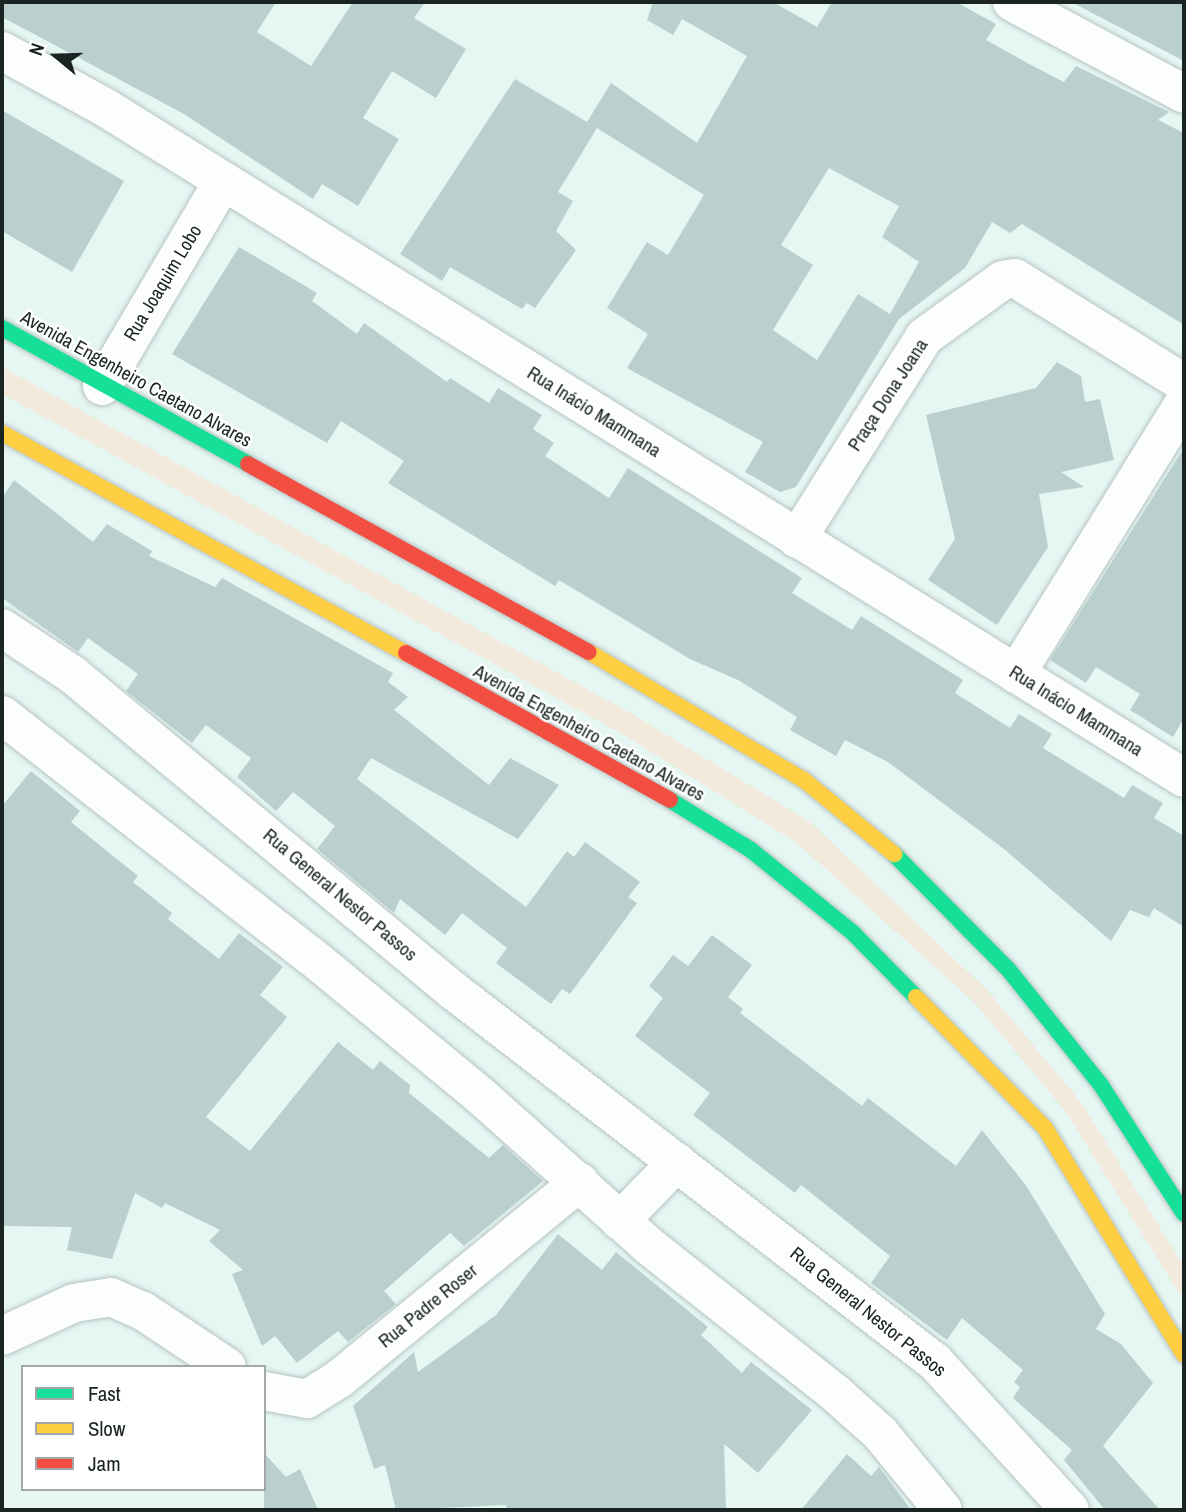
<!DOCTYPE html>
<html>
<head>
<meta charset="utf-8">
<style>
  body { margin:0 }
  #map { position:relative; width:1186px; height:1512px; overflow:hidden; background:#e5f6f3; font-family:"Archivo Narrow",sans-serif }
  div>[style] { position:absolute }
  .green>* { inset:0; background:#f2eadc }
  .building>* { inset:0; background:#bad0cd }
  .roads { filter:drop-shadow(0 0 2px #b7c3c2) drop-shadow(0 0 2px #b7c3c2) }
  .street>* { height:38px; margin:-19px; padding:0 19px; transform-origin:19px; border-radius:19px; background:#fbfefd }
  .fast>* { height:16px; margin:-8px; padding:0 8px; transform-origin:8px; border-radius:8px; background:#16e098 }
  .slow>* { height:16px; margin:-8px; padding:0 8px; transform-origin:8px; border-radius:8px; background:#ffcf43 }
  .jam>* { height:16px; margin:-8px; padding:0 8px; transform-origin:8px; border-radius:8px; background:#f24e42 }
  span { translate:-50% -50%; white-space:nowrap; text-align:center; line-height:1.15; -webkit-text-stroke:5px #fff; paint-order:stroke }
  .street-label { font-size:19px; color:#1a2423 }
  .frame { position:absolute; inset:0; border:4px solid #1a2423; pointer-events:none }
  .legend { position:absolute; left:21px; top:1365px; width:245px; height:126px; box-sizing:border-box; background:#fff; border:2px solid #a3a7a7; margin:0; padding:9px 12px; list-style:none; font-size:21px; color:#1a2423 }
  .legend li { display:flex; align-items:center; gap:14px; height:35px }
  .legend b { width:35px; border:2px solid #a3a7a7 }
  .north { position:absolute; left:21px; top:21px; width:70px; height:70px; -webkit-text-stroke:5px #fff; paint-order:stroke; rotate:289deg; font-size:19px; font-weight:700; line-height:28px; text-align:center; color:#1a2423 }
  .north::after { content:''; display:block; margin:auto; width:24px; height:32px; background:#1a2423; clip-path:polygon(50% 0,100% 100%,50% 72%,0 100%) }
</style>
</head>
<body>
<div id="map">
  <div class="green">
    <div style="clip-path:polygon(2px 367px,634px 715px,810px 822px,988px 991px,1080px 1101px,1184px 1266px,1184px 1301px,1066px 1112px,974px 1002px,797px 843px,624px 735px,2px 394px)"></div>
  </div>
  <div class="building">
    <div style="clip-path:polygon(2px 2px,276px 2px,257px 32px,311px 66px,353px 2px,425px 2px,414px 18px,466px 49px,436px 98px,392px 71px,363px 118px,399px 139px,358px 206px,322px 184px,313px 199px,184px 114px,2px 17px)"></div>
    <div style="clip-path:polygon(evenodd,653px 2px,773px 2px,817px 27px,832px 2px,956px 2px,996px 24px,986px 40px,1031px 65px,1064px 82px,1076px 66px,1169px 112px,1158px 120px,1184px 133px,1184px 325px,1022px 224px,1010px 233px,992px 222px,965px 268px,899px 319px,796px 487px,780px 492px,745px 472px,763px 442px,627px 368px,648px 334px,607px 308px,647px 242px,668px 255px,704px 195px,640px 155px,597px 128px,558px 192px,573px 201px,556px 231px,576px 250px,535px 308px,527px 303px,522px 309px,450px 267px,442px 281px,400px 254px,515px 79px,587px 122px,611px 83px,697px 143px,747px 56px,682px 19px,673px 35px,647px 20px,653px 2px,829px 168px,899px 206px,882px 237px,919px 262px,890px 314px,858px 294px,817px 360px,773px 330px,813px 265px,781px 245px,829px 168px)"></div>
    <div style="clip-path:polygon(1071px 2px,1184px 2px,1184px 61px,1142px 39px)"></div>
    <div style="clip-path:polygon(2px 110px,124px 181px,72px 272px,2px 231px)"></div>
    <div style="clip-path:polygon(239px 247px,317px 293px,312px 301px,357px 334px,364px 323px,447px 382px,450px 378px,489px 403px,498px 388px,542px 415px,533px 429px,554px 443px,545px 456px,609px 498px,628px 468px,802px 578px,792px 593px,852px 630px,861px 616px,963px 680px,955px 693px,1010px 728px,1019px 714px,1052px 734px,1043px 748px,1124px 798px,1132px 785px,1163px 803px,1154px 818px,1184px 836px,1184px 927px,1154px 908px,1149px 917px,1130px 910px,1111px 941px,1004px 849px,888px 762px,845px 740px,836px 756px,790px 730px,797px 717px,738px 680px,690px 659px,559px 580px,555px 586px,388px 483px,404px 461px,341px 421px,327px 443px,172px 354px)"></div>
    <div style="clip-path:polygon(1057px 362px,1081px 376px,1085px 402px,1100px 399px,1114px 460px,1061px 472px,1084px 487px,1039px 494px,1048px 547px,997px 625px,928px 580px,955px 539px,926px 415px,1036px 388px)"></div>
    <div style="clip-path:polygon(1184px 448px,1184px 718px,1173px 737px,1130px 710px,1140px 694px,1096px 667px,1086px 683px,1050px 660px)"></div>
    <div style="clip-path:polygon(14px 480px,93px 542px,107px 524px,152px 551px,149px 556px,215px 587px,222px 578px,393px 673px,388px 682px,408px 697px,394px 710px,489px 785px,510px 758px,559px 785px,518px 839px,371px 758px,357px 779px,526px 907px,567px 851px,574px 857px,585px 842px,640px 882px,628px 897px,637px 903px,570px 994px,562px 989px,551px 1004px,496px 963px,507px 948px,462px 913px,445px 935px,400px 899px,394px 913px,317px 849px,335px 826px,293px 792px,276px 811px,237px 777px,251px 758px,206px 725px,192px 743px,126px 691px,138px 674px,88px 638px,78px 652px,2px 598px,2px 498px)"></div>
    <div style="clip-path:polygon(31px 771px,80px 811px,71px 822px,138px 876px,133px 882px,172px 913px,168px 919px,219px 959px,239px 933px,283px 967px,260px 995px,287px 1017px,206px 1117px,250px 1151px,338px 1042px,373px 1070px,380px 1061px,410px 1085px,409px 1093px,489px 1158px,503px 1145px,543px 1181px,464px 1246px,450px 1233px,384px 1291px,396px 1304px,348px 1342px,338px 1331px,297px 1363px,275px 1336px,262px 1346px,232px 1274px,243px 1270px,209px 1241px,220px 1230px,165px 1203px,162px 1208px,135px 1193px,112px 1259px,67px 1250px,72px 1227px,2px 1226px,2px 806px)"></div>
    <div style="clip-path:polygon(712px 935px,752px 965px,728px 997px,743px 1009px,740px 1013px,862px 1106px,868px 1098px,956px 1166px,982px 1130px,1027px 1187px,1105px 1314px,1096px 1329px,1121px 1344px,1153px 1383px,1103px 1446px,1160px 1510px,1105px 1510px,1064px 1460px,1072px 1450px,1013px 1398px,1020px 1387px,1014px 1382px,1023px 1370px,962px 1318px,947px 1340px,871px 1283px,890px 1256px,801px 1185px,795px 1193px,693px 1115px,710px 1093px,635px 1036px,663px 998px,649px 986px,673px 955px,688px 966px)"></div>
    <div style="clip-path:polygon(558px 1234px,602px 1270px,616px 1252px,708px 1327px,701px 1335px,742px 1373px,751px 1362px,812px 1410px,758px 1473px,724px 1444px,726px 1510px,507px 1510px,506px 1505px,396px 1510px,385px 1465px,374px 1469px,353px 1406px,414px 1352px,418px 1372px,496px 1315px)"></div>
    <div style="clip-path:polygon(264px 1453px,286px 1477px,300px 1469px,318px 1510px,264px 1510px)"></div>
    <div style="clip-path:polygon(847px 1454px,871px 1476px,879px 1467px,911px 1510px,801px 1510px)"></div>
  </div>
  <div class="roads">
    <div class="street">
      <div style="left:1012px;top:2px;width:195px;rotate:28.1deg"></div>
      <div style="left:2px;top:51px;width:119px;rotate:28.7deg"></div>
      <div style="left:106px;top:108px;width:1269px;rotate:31.86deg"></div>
      <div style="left:102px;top:386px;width:238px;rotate:-59.4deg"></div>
      <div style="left:797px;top:539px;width:239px;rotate:-57.8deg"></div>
      <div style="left:924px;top:337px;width:97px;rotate:-35.8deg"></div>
      <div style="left:1003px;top:280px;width:12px;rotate:-9deg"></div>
      <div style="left:1015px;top:278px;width:199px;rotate:31.9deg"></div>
      <div style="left:2px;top:628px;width:85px;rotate:33.5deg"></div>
      <div style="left:73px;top:675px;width:496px;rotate:39.7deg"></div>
      <div style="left:455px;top:992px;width:606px;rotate:37.63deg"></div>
      <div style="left:935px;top:1362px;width:200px;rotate:47.6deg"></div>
      <div style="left:1016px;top:674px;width:319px;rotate:-58.2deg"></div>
      <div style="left:2px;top:715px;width:392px;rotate:38deg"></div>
      <div style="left:311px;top:956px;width:223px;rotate:39.5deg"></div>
      <div style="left:483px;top:1098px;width:222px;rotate:41.7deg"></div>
      <div style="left:649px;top:1246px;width:237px;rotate:38.3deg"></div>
      <div style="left:835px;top:1393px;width:60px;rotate:41.6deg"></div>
      <div style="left:880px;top:1433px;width:99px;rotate:50.7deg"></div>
      <div style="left:620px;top:1221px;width:82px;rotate:-46deg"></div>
      <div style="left:2px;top:1336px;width:79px;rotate:-24.6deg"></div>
      <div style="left:74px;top:1303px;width:37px;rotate:-9deg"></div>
      <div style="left:111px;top:1297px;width:35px;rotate:24deg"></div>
      <div style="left:143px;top:1311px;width:101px;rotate:33.7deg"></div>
      <div style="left:264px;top:1391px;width:44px;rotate:10.5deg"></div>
      <div style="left:307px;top:1399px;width:38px;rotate:-32deg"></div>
      <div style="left:339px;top:1379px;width:311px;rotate:-39.3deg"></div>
    </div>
    <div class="fast">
      <div style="left:2px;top:328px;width:281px;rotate:28.9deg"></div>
      <div style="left:670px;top:800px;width:95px;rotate:31.7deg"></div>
      <div style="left:751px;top:850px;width:132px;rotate:39.1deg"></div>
      <div style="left:853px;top:933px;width:90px;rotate:45.5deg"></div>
      <div style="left:894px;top:854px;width:162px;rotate:45.3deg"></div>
      <div style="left:1008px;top:969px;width:149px;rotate:51.3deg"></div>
      <div style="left:1101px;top:1085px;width:153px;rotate:57.2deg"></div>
    </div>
    <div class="slow">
      <div style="left:2px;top:433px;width:460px;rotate:28.6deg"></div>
      <div style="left:589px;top:652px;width:250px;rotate:30.8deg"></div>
      <div style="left:804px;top:780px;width:117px;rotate:39.4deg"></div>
      <div style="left:916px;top:997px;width:184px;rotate:45.4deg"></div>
      <div style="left:1045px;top:1128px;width:266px;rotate:58.5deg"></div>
    </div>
    <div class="jam">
      <div style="left:248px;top:464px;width:389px;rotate:28.9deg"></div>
      <div style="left:406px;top:653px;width:302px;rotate:29.1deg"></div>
    </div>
  </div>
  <div class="street-label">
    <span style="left:163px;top:283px;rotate:-59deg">Rua Joaquim Lobo</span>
    <span style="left:136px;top:379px;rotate:29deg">Avenida Engenheiro Caetano Alvares</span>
    <span style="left:888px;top:395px;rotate:-57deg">Praça Dona Joana</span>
    <span style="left:594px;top:412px;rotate:32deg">Rua Inácio Mammana</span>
    <span style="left:1076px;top:711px;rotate:32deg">Rua Inácio Mammana</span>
    <span style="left:589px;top:733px;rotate:29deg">Avenida Engenheiro Caetano Alvares</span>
    <span style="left:340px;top:895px;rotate:40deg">Rua General Nestor Passos</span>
    <span style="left:428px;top:1306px;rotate:-39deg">Rua Padre Roser</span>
    <span style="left:868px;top:1312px;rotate:39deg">Rua General Nestor Passos</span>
  </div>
  <div class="frame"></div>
  <ul class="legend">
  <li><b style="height:9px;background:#16e098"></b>Fast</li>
  <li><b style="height:9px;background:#ffcf43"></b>Slow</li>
  <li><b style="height:9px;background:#f24e42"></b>Jam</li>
  </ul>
  <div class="north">N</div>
</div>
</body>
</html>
